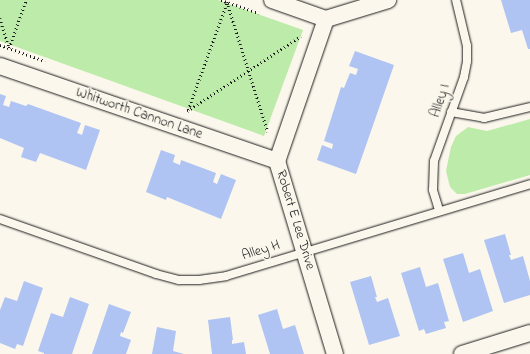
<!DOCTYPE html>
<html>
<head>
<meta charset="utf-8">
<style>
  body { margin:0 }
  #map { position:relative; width:530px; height:354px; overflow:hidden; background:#fbf7ec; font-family:"Indie Flower",sans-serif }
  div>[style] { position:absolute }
  .green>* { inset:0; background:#bdeba9 }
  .building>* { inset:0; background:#afc4f3 }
  .path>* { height:2.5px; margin-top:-1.25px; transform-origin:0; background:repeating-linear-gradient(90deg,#1c1c1c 0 1px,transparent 0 4px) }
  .roads { filter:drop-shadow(0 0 1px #1c1c1c) drop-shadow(0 0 1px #1c1c1c) }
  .lane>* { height:8px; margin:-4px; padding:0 4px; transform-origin:4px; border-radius:4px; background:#fbf7ec }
  .street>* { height:16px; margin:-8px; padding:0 8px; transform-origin:8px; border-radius:8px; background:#fbf7ec }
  span { translate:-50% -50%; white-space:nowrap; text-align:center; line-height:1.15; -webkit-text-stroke:3px #fbf7ec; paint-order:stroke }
  .street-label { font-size:14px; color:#1c1c1c }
</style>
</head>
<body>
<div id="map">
  <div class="green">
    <div style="clip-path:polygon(0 0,218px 0,303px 30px,264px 136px,0 41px)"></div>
    <div style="clip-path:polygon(530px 119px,530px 175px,465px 194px,457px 194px,450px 187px,446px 171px,451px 147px,456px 136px,468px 127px,487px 131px)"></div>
  </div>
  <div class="building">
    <div style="clip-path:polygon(501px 0,530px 0,530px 49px,528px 49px,522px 30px,511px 33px)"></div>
    <div style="clip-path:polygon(355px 51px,394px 65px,356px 174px,317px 160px,322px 145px,332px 149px,333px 144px,324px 141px,341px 87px,344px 88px,350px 73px,356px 75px,358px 69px,349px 66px)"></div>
    <div style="clip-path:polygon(0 94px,6px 96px,3px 105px,9px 107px,11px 101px,26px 106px,28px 104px,81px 123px,77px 133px,82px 135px,85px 125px,100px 130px,86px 170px,40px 153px,36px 162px,21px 157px,24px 148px,0 138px)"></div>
    <div style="clip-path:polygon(161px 150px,175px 155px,173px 162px,180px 165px,181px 160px,216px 173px,213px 182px,217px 184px,221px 174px,236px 180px,221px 219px,167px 197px,166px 200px,146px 192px)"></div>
    <div style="clip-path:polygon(505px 234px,511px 255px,509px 255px,511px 260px,523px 256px,530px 281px,530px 295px,504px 303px,484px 240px)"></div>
    <div style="clip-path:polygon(463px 253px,469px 273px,480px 269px,493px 311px,463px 322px,443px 259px)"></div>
    <div style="clip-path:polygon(420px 267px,426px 287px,438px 283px,449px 321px,444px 322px,446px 328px,426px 334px,424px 329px,419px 331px,401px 273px)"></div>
    <div style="clip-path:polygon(371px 276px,377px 297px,375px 297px,377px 302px,388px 298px,400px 336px,369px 345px,350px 282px)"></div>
    <div style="clip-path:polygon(24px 281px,43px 288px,23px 346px,17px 344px,15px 349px,0 343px,0 310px,5px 297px,17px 301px)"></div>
    <div style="clip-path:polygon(70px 297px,89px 304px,72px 354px,44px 354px,44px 353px,38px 351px,51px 313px,63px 317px)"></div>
    <div style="clip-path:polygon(109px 304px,131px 312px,123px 333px,121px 332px,120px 336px,131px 340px,126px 354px,92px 354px)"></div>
    <div style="clip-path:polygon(277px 309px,283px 329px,295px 325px,304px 354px,270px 354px,258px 315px)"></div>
    <div style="clip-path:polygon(230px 317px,233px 340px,232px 340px,232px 344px,244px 342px,246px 354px,212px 354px,208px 320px)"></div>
    <div style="clip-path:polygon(157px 327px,176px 331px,173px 351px,184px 354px,152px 354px)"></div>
  </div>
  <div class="path">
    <div style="left:221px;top:0;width:40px;rotate:18.9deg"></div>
    <div style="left:227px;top:2px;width:136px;rotate:72.5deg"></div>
    <div style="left:0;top:18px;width:31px;rotate:73deg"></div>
    <div style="left:0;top:45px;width:48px;rotate:19.6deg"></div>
    <div style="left:9px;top:48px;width:51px;rotate:-70.5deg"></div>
    <div style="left:188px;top:110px;width:115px;rotate:-70.1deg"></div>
    <div style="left:187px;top:111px;width:136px;rotate:-33.3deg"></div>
  </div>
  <div class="roads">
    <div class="lane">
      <div style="left:451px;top:112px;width:34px;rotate:10deg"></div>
      <div style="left:484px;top:118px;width:47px;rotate:-13.4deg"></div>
      <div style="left:439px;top:210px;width:21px;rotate:-107deg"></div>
      <div style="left:433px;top:190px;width:29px;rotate:-88deg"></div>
      <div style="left:434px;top:161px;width:89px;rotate:-70.3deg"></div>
      <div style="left:464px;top:77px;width:16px;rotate:-79deg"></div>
      <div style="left:467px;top:61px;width:15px;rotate:-90deg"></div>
      <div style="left:467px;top:46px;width:47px;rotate:-103.4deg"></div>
      <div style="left:0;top:219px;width:165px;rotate:19.4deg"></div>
      <div style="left:156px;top:274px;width:24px;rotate:15deg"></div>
      <div style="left:179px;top:280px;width:20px"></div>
      <div style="left:199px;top:280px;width:27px;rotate:-8deg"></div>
      <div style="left:226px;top:276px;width:318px;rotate:-16.8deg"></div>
    </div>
    <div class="street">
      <div style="left:272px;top:0;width:57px;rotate:19.4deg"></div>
      <div style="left:326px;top:19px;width:65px;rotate:-17deg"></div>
      <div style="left:326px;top:19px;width:150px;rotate:109deg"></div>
      <div style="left:277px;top:161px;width:202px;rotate:73.3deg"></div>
      <div style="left:0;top:66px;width:293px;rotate:18.9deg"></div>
      <div style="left:462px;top:354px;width:71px;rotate:-17.2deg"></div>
    </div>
  </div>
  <div class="street-label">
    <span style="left:441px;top:101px;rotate:-71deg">Alley I</span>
    <span style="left:139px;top:114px;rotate:19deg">Whitworth Cannon Lane</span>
    <span style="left:295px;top:220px;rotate:73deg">Robert E Lee Drive</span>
    <span style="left:261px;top:251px;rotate:-17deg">Alley H</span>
  </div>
</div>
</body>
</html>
